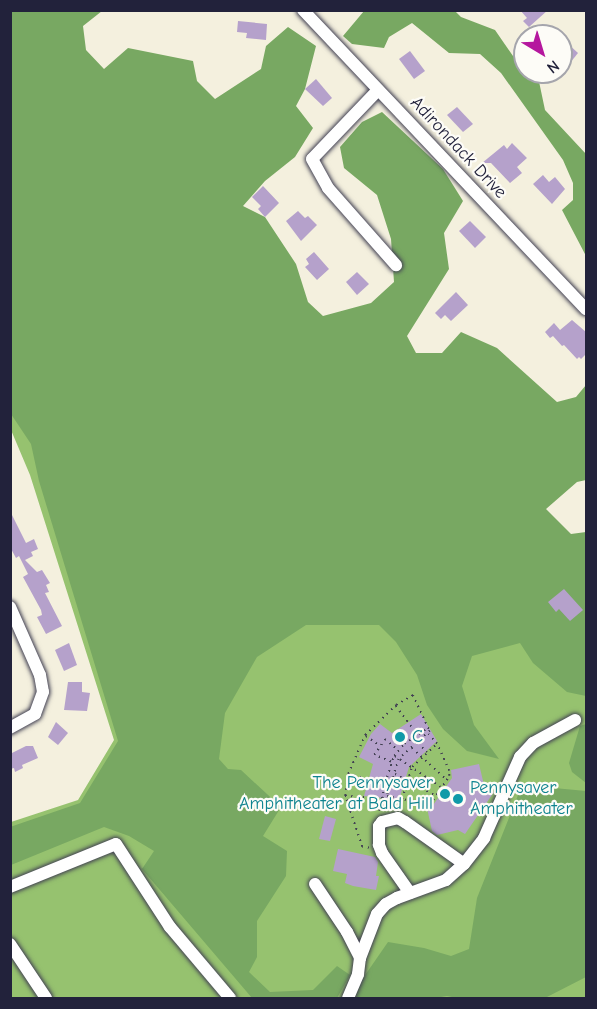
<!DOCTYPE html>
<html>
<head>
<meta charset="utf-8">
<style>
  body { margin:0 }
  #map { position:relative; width:597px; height:1009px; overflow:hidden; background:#f4f0de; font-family:"Comic Neue",sans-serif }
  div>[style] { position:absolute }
  .green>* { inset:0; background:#96c26f }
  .forest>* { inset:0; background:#78a862 }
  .building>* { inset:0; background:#b5a1cb }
  .path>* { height:1.5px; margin-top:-0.75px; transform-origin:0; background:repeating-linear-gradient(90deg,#424153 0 1.5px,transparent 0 6px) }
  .roads { filter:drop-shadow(0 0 2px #424153) drop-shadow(0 0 2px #424153) }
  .minor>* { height:12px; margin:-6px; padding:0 6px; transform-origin:6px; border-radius:6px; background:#fff }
  .dots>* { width:16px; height:16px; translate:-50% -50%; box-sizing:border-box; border:3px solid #fdfcf7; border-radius:50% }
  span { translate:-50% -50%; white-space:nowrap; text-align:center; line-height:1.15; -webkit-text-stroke:4.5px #fdfcf7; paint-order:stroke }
  .street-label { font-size:18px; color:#22223b }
  .culture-label { font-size:18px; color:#0d838f }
  .left { translate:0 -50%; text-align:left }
  .right { translate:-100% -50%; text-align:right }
  .frame { position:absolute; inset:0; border:12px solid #22223b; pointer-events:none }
  .north { position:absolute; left:513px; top:24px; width:60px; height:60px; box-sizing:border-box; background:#fdfcf7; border:2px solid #a5a5ac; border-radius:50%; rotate:142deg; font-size:16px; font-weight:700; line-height:24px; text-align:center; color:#22223b }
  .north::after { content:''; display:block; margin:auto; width:21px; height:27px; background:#b5179e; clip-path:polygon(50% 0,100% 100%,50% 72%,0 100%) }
</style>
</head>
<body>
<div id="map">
  <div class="green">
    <div style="clip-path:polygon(10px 49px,586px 679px,586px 998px,11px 998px,11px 822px,78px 800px,114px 740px,30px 475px,11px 430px)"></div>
  </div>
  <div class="forest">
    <div style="clip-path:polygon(11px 11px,102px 11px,83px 26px,86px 50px,104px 69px,128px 48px,193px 61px,197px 81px,215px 99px,261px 69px,266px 46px,288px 27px,316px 46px,305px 89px,296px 106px,313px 128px,295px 157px,265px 181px,243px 206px,265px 217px,296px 264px,308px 302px,323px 316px,371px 303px,394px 282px,391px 239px,377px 195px,344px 168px,340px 147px,362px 122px,382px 112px,443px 169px,463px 201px,444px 233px,449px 269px,407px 336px,416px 353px,442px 353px,461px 332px,497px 348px,557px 402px,576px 397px,586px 385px,586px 480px,577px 482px,546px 509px,571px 534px,586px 532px,586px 696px,567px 692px,533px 663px,520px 643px,472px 656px,462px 686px,474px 725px,499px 759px,467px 751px,443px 729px,427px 705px,417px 675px,396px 642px,379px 625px,306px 625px,257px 657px,225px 713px,219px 759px,228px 769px,241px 770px,281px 807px,263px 836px,287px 851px,286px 876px,257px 921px,257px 957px,249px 972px,270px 992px,313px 990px,337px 966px,350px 975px,337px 998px,252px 998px,142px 869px,154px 851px,129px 836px,104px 827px,11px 865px,10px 827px,80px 803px,118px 741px,39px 481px,31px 444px,11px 414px)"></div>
    <div style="clip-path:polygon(364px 11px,455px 11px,461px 17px,495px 30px,513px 56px,525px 54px,525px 72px,537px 72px,545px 110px,586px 154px,586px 256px,562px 210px,573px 200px,573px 183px,563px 160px,501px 73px,480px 54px,449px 53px,412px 23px,389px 37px,384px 48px,352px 44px,343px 36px)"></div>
    <div style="clip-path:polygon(586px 724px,586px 783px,572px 772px,569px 763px,580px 726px)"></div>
    <div style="clip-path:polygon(522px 785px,586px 791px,586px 977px,545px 998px,457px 998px,447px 996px,435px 998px,355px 998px,361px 981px,388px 942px,424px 948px,451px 956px,469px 949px,477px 898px)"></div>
  </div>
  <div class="building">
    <div style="clip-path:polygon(520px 10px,548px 10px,529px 27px,523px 21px,527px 18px)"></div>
    <div style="clip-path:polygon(238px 21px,267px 24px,266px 40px,246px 38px,247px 33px,237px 32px)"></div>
    <div style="clip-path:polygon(567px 43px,578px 53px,570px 63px,561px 55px,561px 50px)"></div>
    <div style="clip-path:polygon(410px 51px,425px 71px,414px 79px,399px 59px)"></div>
    <div style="clip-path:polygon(316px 79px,332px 98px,323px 106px,305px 89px)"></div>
    <div style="clip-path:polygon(457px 107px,473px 124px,463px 132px,447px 115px)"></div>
    <div style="clip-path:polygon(512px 143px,527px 158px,517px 167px,522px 173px,510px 183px,491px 163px,482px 163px,504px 145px,507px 149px)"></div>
    <div style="clip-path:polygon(543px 175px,549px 182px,555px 177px,565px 189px,552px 204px,533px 184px)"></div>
    <div style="clip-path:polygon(263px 186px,279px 203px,265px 217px,258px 209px,261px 206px,252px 197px)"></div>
    <div style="clip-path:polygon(298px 211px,305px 218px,308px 216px,317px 225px,301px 241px,286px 221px)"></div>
    <div style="clip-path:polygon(470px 221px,486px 237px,475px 248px,459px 231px)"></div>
    <div style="clip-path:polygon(314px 252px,329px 269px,317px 280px,305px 267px,309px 264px,306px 259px)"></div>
    <div style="clip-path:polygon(357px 272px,369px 284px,357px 295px,346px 282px)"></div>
    <div style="clip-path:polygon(456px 292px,468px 305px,451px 321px,445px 315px,441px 319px,435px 313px)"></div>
    <div style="clip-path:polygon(572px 320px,586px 332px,586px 354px,581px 359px,579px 357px,577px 359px,564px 345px,562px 346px,553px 336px,550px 338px,545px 332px,554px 323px,560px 330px)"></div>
    <div style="clip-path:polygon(10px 511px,26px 543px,34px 539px,38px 549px,31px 552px,33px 556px,25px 560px,37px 572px,42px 570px,50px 583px,46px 585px,49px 592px,45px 593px,62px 626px,46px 634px,37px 617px,42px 615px,41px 610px,23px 577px,28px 574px,19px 556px,16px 558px,10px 547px)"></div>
    <div style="clip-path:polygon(564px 589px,583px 610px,570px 621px,559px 609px,556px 612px,548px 602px)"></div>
    <div style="clip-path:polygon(69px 643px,77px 665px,64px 671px,55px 650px)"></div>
    <div style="clip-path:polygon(68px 682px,82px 682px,82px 692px,90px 693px,87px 711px,64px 710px)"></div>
    <div style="clip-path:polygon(421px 714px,437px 741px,409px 767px,399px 800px,364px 796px,373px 764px,359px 757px,371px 734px,380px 724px,392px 733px)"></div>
    <div style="clip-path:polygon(56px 722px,68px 733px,58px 745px,48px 737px)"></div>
    <div style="clip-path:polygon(26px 746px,33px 746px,38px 758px,22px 765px,23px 768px,15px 772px,14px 768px,10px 769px,10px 754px)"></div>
    <div style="clip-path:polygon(479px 764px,484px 785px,494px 792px,465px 834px,458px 830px,437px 835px,432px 831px,427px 808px,431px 808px,452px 778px,451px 770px)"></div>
    <div style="clip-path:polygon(325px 816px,336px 819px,330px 841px,319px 839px)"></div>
    <div style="clip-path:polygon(338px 849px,375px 857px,378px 862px,376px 876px,379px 876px,376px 890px,353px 886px,345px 883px,347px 874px,333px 871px)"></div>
  </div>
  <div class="path">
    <div style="left:396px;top:706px;width:34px;rotate:53deg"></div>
    <div style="left:366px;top:736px;width:16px;rotate:35deg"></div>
    <div style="left:418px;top:743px;width:13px;rotate:45deg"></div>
    <div style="left:412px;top:748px;width:46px;rotate:42.4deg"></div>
    <div style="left:395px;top:756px;width:55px;rotate:34deg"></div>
    <div style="left:391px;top:762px;width:18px;rotate:-158deg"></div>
    <div style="left:374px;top:755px;width:19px;rotate:-55deg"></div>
    <div style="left:385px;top:739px;width:17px;rotate:40deg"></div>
    <div style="left:348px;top:774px;width:37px;rotate:14deg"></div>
    <div style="left:395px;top:774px;width:47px;rotate:28.2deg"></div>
    <div style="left:392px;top:783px;width:13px;rotate:18deg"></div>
    <div style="left:345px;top:796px;width:37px;rotate:3deg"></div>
    <div style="left:382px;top:798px;width:5px;rotate:-22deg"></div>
    <div style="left:387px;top:796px;width:26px;rotate:11deg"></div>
    <div style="left:413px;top:801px;width:20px;rotate:-3deg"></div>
    <div style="left:433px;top:800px;width:29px;rotate:-56deg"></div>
    <div style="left:449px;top:776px;width:5px;rotate:-90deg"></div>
    <div style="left:449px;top:771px;width:30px;rotate:-114deg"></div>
    <div style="left:437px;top:744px;width:13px;rotate:-132deg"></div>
    <div style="left:402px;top:799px;width:34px;rotate:-73deg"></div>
    <div style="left:412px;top:767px;width:34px;rotate:-43deg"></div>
    <div style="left:379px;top:811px;width:29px;rotate:-78deg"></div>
    <div style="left:385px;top:783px;width:28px;rotate:-72deg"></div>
    <div style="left:394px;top:756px;width:16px;rotate:-50deg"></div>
    <div style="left:404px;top:744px;width:29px;rotate:-34deg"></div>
    <div style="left:369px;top:848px;width:7px;rotate:-172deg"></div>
    <div style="left:362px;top:847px;width:54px;rotate:-108.4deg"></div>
    <div style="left:345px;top:796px;width:22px;rotate:-82deg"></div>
    <div style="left:348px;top:774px;width:43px;rotate:-66.4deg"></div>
    <div style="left:365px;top:735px;width:43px;rotate:-44.1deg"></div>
    <div style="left:396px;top:705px;width:20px;rotate:-30deg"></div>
    <div style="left:413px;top:695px;width:40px;rotate:65deg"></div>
    <div style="left:430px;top:731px;width:42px;rotate:137.9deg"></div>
    <div style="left:399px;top:759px;width:39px;rotate:108deg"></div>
  </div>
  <div class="roads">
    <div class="minor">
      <div style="left:303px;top:10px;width:412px;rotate:46.6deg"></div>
      <div style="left:378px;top:90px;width:95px;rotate:133.7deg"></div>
      <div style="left:312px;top:159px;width:33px;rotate:61deg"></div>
      <div style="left:328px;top:188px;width:103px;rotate:48.6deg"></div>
      <div style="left:10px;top:607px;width:74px;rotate:66.2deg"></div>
      <div style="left:40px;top:675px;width:17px;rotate:80deg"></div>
      <div style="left:43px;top:692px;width:23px;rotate:110deg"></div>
      <div style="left:35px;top:714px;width:29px;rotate:151deg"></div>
      <div style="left:315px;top:884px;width:58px;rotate:56.3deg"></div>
      <div style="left:347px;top:932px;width:29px;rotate:63deg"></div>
      <div style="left:10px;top:887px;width:114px;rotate:-22.1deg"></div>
      <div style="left:116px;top:844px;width:99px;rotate:57deg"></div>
      <div style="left:170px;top:927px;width:93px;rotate:49.8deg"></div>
      <div style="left:410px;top:893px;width:49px;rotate:-125deg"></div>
      <div style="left:382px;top:853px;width:9px;rotate:-111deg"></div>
      <div style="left:379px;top:845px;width:19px;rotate:-90deg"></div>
      <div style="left:379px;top:826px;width:5px;rotate:-53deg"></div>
      <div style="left:382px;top:822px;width:16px;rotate:-14deg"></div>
      <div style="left:398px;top:818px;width:8px;rotate:30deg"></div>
      <div style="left:405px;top:822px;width:72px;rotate:35.4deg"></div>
      <div style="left:10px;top:944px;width:65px;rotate:56.3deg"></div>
      <div style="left:348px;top:998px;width:26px;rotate:-67deg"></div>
      <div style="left:358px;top:974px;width:16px;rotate:-83deg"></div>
      <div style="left:360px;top:958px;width:47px;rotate:-68.9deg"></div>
      <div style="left:377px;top:914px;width:13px;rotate:-48deg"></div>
      <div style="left:386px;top:904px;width:13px;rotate:-29deg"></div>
      <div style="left:397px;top:898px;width:52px;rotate:-20.2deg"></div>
      <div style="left:446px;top:880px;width:24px;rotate:-42deg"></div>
      <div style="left:464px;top:864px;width:33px;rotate:-52deg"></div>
      <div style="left:484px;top:838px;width:89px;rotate:-66deg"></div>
      <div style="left:520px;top:757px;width:19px;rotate:-47deg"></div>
      <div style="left:533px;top:743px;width:48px;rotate:-28.7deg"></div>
    </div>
  </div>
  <div class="dots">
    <div style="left:400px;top:737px;background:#0f9aa8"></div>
    <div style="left:445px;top:794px;background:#0f9aa8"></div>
    <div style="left:458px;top:799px;background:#0f9aa8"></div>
  </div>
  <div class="street-label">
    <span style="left:458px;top:148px;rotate:47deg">Adirondack Drive</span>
  </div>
  <div class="culture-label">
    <span class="left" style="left:412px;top:737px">C</span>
    <span class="right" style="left:433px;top:794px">The Pennysaver<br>Amphitheater at Bald Hill</span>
    <span class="left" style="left:470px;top:799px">Pennysaver<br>Amphitheater</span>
  </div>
  <div class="frame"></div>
  <div class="north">N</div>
</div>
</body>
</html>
